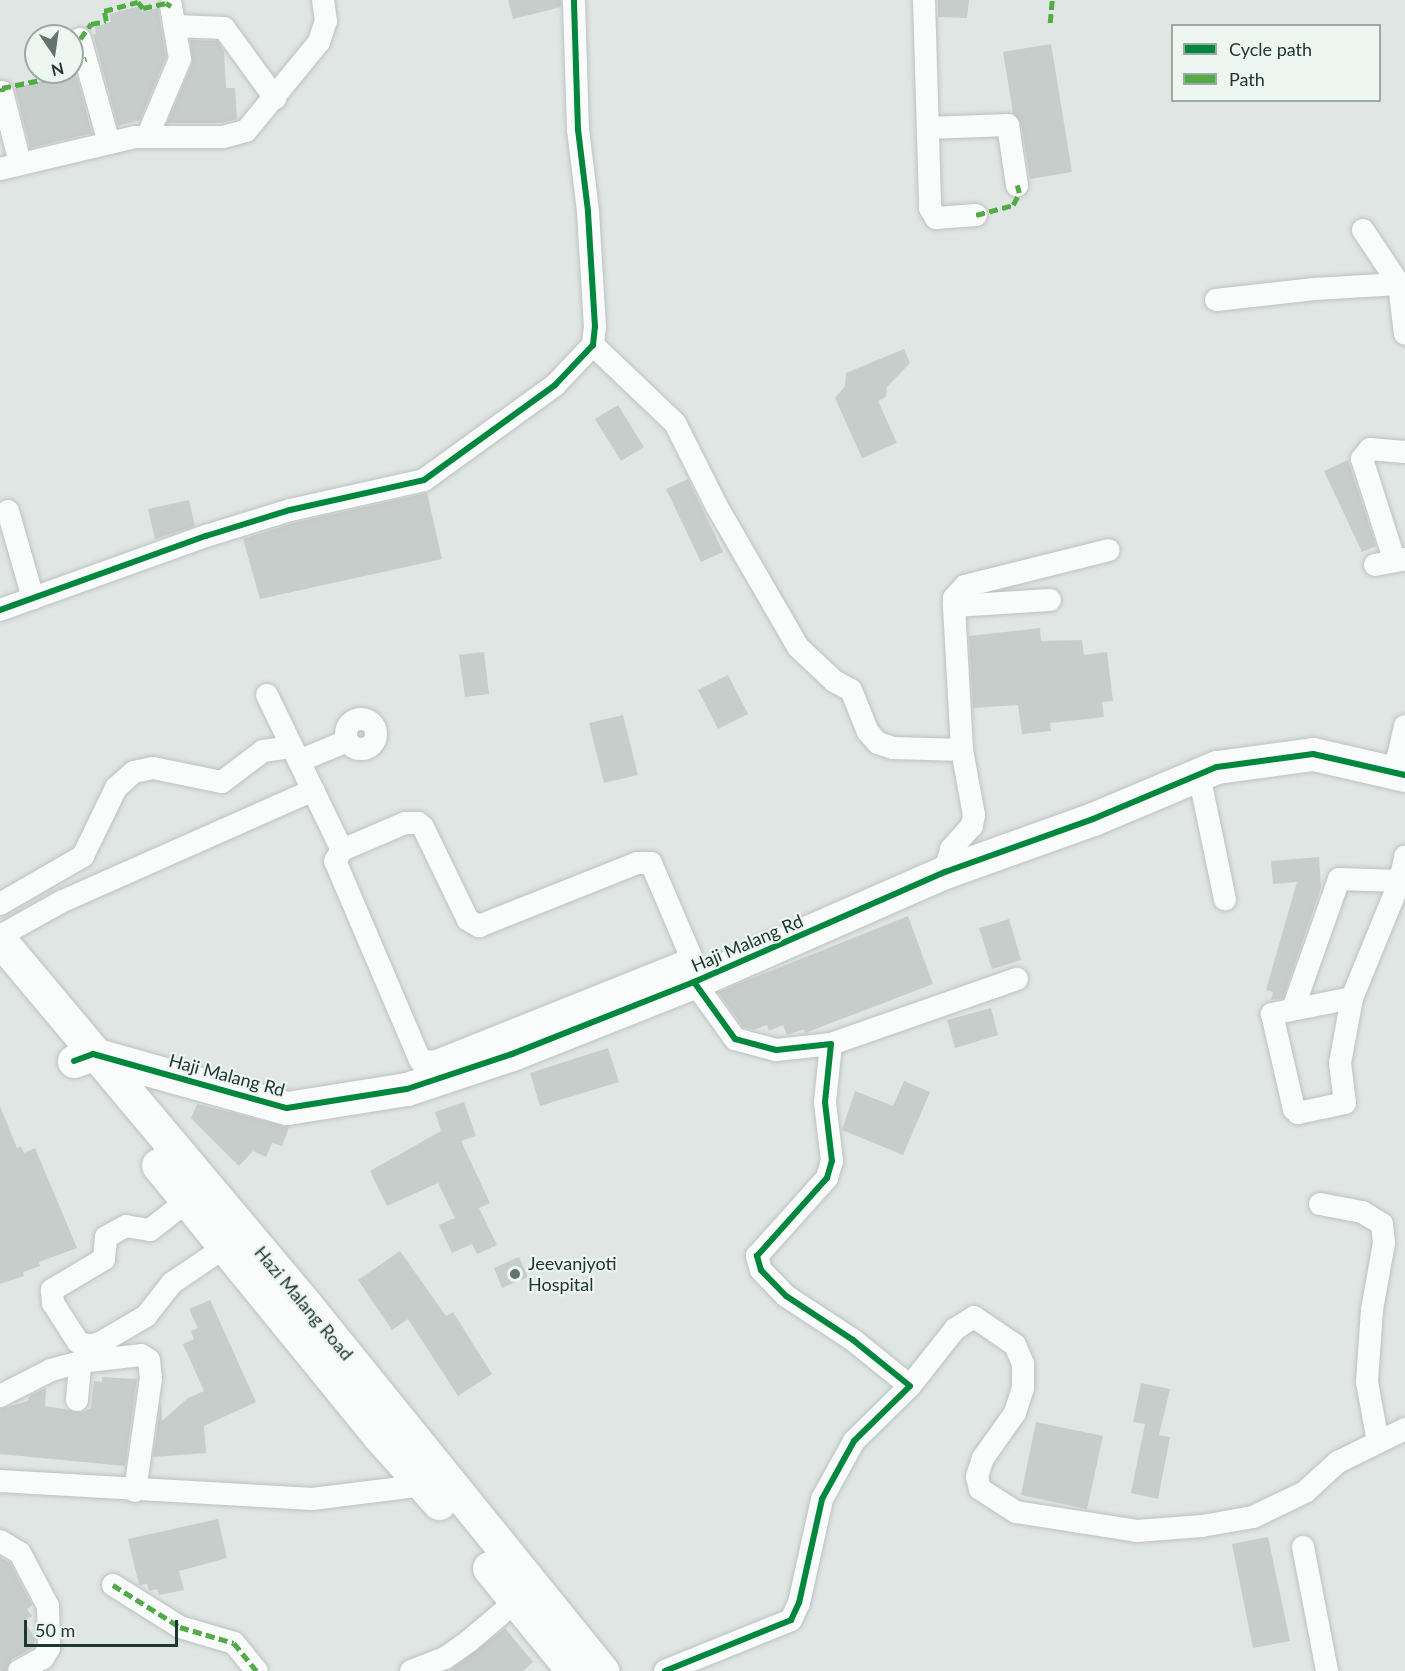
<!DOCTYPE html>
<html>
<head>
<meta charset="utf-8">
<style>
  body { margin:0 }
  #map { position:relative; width:1405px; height:1671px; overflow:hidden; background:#e0e6e3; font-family:Lato,sans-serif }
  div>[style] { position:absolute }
  .building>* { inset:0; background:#c7cdca }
  .roads { filter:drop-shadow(0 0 2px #bdc2c0) drop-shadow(0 0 2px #bdc2c0) }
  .street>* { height:22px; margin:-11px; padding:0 11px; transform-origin:11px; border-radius:11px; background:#fafbfb }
  .street>.ring { margin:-11px; padding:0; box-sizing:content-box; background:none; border:22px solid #fafbfb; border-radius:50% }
  .secondary>* { height:33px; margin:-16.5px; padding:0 16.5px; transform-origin:16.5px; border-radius:16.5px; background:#fafbfb }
  .quiet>* { height:4.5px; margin-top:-2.25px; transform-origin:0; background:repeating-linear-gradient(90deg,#52ac45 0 9px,transparent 0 13.5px) }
  .cycleway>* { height:6px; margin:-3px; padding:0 3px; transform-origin:3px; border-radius:3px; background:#00873e }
  .dots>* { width:16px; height:16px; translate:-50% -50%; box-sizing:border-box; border:3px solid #eef6f1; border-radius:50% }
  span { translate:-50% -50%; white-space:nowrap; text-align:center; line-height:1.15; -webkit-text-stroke:4.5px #eef6f1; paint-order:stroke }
  .street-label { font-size:18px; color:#203731 }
  .poi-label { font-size:18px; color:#203731 }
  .left { translate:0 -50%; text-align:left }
  .legend { position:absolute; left:1171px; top:24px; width:210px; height:78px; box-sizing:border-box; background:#eef6f1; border:2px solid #9caaa4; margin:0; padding:8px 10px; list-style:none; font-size:18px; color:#203731 }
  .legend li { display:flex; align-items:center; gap:12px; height:30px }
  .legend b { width:30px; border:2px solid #9caaa4 }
  .north { position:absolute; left:24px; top:24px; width:60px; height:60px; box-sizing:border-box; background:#eef6f1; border:2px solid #9caaa4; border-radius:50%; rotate:167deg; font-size:16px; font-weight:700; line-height:24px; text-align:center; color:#203731 }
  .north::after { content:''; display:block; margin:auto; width:21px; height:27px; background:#63746f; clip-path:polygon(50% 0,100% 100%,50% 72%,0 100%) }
  .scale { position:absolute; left:24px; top:1620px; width:154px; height:27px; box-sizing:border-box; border:3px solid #203731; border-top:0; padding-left:8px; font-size:18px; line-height:21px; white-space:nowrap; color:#203731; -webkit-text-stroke:4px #eef6f1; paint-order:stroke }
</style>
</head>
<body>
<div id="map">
  <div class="building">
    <div style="clip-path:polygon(508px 0,561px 0,561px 7px,513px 19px)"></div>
    <div style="clip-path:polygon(938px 0,969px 0,967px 18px,938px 17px)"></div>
    <div style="clip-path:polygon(140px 6px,142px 12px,158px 8px,166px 57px,140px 120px,118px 126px,93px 34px,96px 34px,95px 27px,111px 22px,109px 14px)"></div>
    <div style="clip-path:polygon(190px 40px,217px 41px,224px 51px,226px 88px,235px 88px,237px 119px,221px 123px,167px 123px,192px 64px)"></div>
    <div style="clip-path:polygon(1051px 44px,1072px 172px,1030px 179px,1021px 123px,1013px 113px,1003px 52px)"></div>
    <div style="clip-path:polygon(74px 66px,92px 133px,30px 148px,15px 88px,60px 76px,59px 72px,72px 72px)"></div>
    <div style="clip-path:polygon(904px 349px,910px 363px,887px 387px,886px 397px,878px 401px,897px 443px,862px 458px,835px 398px,845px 386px,846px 373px)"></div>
    <div style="clip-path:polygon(618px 405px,644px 447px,621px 461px,595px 419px)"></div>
    <div style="clip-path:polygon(1348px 460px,1376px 546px,1362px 552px,1324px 471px)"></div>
    <div style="clip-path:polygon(688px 479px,723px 552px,701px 562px,666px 489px)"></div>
    <div style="clip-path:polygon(427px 493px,442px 559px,260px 599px,243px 539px,293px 523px)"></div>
    <div style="clip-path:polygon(189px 500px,195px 526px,155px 539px,148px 509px)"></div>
    <div style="clip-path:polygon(1040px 628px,1041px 641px,1082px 640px,1084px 655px,1107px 652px,1113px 701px,1102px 702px,1104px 717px,1050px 723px,1051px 731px,1022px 734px,1018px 705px,973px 708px,969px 636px)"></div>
    <div style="clip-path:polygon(484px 652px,489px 694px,465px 697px,459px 655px)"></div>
    <div style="clip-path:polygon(728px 675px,748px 714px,718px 729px,698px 690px)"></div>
    <div style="clip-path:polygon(623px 715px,638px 775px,604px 783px,589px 723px)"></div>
    <div style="clip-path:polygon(1319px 857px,1321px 887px,1317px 899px,1283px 998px,1271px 1000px,1273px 992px,1266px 990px,1297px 882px,1273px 884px,1271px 861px)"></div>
    <div style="clip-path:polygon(908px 916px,933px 984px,805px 1033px,804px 1029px,787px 1035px,783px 1025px,769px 1031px,767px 1025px,753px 1030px,743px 1027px,718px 992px)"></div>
    <div style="clip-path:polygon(1009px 919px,1021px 960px,992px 969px,979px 928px)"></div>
    <div style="clip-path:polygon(991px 1008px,998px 1035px,955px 1048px,947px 1020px)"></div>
    <div style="clip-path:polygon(608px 1048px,619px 1082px,540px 1106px,530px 1073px)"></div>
    <div style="clip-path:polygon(904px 1081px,930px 1092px,903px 1155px,842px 1130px,855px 1091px,893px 1106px)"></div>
    <div style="clip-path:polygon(464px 1102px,476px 1136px,461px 1141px,490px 1203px,479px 1208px,497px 1245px,477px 1254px,472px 1244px,452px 1253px,439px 1225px,455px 1218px,438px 1183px,387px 1206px,370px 1171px,441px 1131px,435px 1112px)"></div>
    <div style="clip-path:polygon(197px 1104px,289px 1127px,282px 1146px,272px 1143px,266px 1157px,253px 1151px,239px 1166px,191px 1118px)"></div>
    <div style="clip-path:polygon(0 1106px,17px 1148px,21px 1146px,24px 1153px,35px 1148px,77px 1248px,39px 1262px,40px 1266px,23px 1272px,24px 1276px,0 1284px)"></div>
    <div style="clip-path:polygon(400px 1251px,446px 1316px,453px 1312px,492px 1374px,458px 1396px,408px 1319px,392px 1330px,358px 1280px)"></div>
    <div style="clip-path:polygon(519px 1257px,528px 1277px,502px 1288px,494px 1268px)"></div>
    <div style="clip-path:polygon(210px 1300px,256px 1402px,204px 1426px,206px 1453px,153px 1457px,161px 1402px,162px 1421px,188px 1398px,204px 1391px,183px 1344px,194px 1339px,191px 1331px,198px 1328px,189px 1309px)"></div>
    <div style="clip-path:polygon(102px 1377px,137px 1379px,125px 1466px,0 1454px,0 1409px,28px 1401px,29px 1396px,46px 1388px,45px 1406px,82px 1412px,91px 1408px,94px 1381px,102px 1382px)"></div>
    <div style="clip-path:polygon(1141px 1383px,1170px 1389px,1159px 1435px,1170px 1437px,1158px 1499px,1131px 1493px,1145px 1424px,1133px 1422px)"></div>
    <div style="clip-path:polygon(1036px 1422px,1103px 1436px,1087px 1509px,1021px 1495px)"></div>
    <div style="clip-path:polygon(218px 1519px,227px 1558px,179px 1571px,184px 1590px,159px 1595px,157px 1589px,149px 1591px,147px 1584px,139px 1585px,128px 1539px)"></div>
    <div style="clip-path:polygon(1268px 1537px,1290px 1641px,1253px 1648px,1232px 1544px)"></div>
    <div style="clip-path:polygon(0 1557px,10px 1563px,32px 1605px,27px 1609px,32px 1616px,24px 1621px,35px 1638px,33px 1648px,12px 1659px,6px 1671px,0 1671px)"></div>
    <div style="clip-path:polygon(505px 1628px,533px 1662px,523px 1671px,449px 1671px)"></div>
  </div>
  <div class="roads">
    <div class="street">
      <div style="left:924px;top:0;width:208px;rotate:88.3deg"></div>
      <div style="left:930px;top:208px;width:12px;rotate:59deg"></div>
      <div style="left:936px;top:218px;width:40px;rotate:-4.3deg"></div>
      <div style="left:175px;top:26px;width:49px;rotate:2.3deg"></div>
      <div style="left:224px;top:28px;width:87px;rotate:53.9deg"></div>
      <div style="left:80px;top:39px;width:108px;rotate:74.4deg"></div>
      <div style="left:2px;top:92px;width:73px;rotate:75.8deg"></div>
      <div style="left:928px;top:128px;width:80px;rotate:-2.1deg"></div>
      <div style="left:1008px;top:125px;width:61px;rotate:81.5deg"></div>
      <div style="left:148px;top:135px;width:82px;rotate:-67.2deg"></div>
      <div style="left:180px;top:59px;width:54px;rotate:-99.6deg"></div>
      <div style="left:0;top:169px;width:139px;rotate:-13.3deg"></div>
      <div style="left:135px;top:137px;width:88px"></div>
      <div style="left:223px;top:137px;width:24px;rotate:-15deg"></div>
      <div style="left:246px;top:131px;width:115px;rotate:-50.6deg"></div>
      <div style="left:319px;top:42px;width:22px;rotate:-72deg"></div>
      <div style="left:326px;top:21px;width:21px;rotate:-98deg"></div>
      <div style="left:1363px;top:230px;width:65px;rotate:56.3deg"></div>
      <div style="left:1399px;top:284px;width:6px"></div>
      <div style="left:1216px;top:300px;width:99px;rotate:-6.4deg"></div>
      <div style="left:1314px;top:289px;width:85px;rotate:-3.4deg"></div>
      <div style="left:1399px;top:284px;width:50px;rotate:83.2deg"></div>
      <div style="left:593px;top:345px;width:113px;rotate:43.6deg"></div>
      <div style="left:675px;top:423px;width:92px;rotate:63.4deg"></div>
      <div style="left:716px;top:505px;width:164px;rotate:60deg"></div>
      <div style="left:798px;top:647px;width:50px;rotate:43.4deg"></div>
      <div style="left:834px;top:681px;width:19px;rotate:28deg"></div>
      <div style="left:851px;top:690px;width:45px;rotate:68deg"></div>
      <div style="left:868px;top:732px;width:15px;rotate:48deg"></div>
      <div style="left:878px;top:743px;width:16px;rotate:18deg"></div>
      <div style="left:893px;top:748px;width:69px;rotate:1.7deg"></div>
      <div style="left:8px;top:511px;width:91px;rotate:74deg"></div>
      <div style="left:1394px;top:559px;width:105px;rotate:-107.7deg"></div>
      <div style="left:1362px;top:459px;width:13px;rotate:-51deg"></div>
      <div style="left:1370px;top:449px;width:35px;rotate:5deg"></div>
      <div style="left:1375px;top:565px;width:31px;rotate:-11deg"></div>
      <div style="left:954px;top:606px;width:8px;rotate:-90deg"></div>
      <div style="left:954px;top:598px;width:16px;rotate:-47deg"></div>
      <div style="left:965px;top:586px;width:148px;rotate:-14deg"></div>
      <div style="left:0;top:610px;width:219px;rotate:-19.8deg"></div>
      <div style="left:206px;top:536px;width:88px;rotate:-17.2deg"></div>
      <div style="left:290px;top:510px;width:137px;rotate:-12.6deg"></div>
      <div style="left:424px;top:480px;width:162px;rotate:-35.9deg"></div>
      <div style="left:555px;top:385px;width:55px;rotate:-46.5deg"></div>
      <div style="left:593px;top:345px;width:18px;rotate:-84deg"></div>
      <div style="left:595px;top:327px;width:116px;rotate:-93.5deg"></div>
      <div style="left:588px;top:211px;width:82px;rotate:-97deg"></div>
      <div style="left:578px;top:130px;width:130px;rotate:-91.8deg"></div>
      <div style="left:267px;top:695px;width:172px;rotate:64.2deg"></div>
      <div class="ring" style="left:346px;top:719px;width:8px;height:8px"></div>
      <div style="left:299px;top:761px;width:52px;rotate:-22.6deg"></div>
      <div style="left:1395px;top:770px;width:45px;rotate:-77.2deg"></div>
      <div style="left:1199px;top:775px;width:127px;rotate:78.2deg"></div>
      <div style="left:405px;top:823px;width:13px"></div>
      <div style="left:418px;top:823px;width:6px;rotate:39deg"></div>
      <div style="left:423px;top:827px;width:103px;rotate:64.2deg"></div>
      <div style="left:468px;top:920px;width:13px;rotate:29deg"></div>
      <div style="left:479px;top:926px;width:170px;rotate:-21.7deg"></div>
      <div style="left:637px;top:863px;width:14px"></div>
      <div style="left:651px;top:863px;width:99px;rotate:66.8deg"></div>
      <div style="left:690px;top:954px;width:10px;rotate:127deg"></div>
      <div style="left:684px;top:962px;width:269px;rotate:158.2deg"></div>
      <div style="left:434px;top:1062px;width:14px;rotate:-172deg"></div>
      <div style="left:420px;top:1060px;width:216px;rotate:-113.1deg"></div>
      <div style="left:335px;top:861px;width:13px;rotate:-58deg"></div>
      <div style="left:342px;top:850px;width:69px;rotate:-23.2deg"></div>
      <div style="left:945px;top:872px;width:24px;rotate:-75deg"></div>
      <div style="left:951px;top:849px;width:31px;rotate:-48deg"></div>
      <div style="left:972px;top:826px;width:11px;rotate:-80deg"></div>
      <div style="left:974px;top:815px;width:66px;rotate:-100.5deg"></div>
      <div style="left:962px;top:750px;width:144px;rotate:-93.2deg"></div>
      <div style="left:954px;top:606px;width:96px;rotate:-3.6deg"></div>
      <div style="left:0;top:904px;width:96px;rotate:-30deg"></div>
      <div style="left:83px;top:856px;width:76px;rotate:-64.1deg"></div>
      <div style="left:116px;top:788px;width:24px;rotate:-42deg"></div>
      <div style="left:134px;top:772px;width:19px;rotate:-12deg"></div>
      <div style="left:153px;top:768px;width:70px;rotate:11.5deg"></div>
      <div style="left:222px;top:782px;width:51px;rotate:-37.1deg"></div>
      <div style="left:263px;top:751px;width:29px;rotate:-8deg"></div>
      <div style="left:0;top:936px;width:72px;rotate:-29.1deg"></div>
      <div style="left:63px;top:901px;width:274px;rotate:-23.9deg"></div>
      <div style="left:1352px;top:998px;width:82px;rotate:168.7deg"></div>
      <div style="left:1272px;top:1014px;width:98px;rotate:77deg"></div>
      <div style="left:1294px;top:1109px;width:6px;rotate:45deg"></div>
      <div style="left:1298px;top:1113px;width:48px;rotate:-12deg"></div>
      <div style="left:1345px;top:1103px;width:40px;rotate:-97.1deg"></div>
      <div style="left:1340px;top:1063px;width:66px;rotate:-79.5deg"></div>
      <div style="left:1352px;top:998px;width:126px;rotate:-67.7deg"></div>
      <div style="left:1400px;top:881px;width:25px;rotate:-78deg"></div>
      <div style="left:1293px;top:1009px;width:138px;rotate:-70.5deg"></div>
      <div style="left:1339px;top:879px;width:61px;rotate:1.9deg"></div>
      <div style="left:831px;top:1044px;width:197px;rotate:-19.3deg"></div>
      <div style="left:187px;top:1201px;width:47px;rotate:141.9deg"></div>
      <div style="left:150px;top:1230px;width:24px;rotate:-171deg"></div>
      <div style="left:126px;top:1226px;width:23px;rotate:151deg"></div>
      <div style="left:106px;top:1237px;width:22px;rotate:95deg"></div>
      <div style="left:104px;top:1259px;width:61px;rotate:149.2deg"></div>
      <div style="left:52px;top:1290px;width:13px;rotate:86deg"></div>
      <div style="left:53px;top:1303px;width:46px;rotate:57.3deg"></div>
      <div style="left:78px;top:1342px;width:12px;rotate:20deg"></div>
      <div style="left:89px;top:1346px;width:11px;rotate:-15deg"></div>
      <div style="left:100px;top:1343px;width:53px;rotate:-30.4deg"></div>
      <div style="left:146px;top:1316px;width:42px;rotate:-51.8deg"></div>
      <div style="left:172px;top:1283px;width:64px;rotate:-34.2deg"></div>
      <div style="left:1320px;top:1204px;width:43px;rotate:10.8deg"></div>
      <div style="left:1362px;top:1212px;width:23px;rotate:31deg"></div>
      <div style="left:1382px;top:1224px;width:19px;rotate:84deg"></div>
      <div style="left:1384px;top:1243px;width:68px;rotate:100.2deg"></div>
      <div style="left:1372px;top:1310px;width:72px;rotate:94deg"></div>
      <div style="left:1367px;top:1382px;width:61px;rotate:79.6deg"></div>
      <div style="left:910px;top:1386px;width:73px;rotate:-51.7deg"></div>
      <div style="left:955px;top:1329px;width:22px;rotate:-32deg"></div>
      <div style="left:974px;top:1317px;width:50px;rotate:34.3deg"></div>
      <div style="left:1015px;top:1345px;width:21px;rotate:67deg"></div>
      <div style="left:1023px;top:1364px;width:24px;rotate:90deg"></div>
      <div style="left:1023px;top:1388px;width:26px;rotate:108deg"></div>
      <div style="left:1015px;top:1413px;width:55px;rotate:125.4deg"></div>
      <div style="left:983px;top:1458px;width:20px;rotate:108deg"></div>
      <div style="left:977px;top:1477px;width:12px;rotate:76deg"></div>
      <div style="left:980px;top:1489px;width:43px;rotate:32.6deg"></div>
      <div style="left:1016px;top:1512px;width:122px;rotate:8.9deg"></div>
      <div style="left:1137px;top:1531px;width:65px;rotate:-4.4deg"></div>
      <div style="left:1202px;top:1526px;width:52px;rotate:-10deg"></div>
      <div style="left:1253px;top:1517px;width:58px;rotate:-25.7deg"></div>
      <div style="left:1305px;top:1492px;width:45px;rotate:-42.3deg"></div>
      <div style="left:1338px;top:1462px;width:75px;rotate:-26.2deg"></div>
      <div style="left:0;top:1396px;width:57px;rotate:-27deg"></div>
      <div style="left:51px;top:1370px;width:30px;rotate:-15deg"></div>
      <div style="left:80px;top:1362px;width:61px;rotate:-6.5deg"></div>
      <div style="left:141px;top:1355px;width:9px;rotate:32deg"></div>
      <div style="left:149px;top:1360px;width:18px;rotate:84deg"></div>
      <div style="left:151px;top:1378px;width:114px;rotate:98.1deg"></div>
      <div style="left:77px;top:1400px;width:38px;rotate:-85deg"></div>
      <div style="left:0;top:1481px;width:313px;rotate:3.3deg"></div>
      <div style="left:312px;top:1499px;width:121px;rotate:-7.1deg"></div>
      <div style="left:0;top:1541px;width:23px;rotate:31deg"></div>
      <div style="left:20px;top:1553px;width:60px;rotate:62.2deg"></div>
      <div style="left:48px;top:1606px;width:42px;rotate:88.6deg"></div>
      <div style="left:49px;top:1648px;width:12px;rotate:121deg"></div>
      <div style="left:43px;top:1658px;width:27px;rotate:152deg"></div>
      <div style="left:1303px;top:1547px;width:126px;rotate:79deg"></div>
      <div style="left:113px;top:1585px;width:79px;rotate:32.1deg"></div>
      <div style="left:180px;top:1627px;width:56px;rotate:16.5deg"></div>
      <div style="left:234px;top:1643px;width:36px;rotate:51deg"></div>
      <div style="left:411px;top:1671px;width:36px;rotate:-21deg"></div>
      <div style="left:445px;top:1658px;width:29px;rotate:-35deg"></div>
      <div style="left:469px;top:1641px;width:60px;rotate:-40.3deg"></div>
      <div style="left:665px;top:1671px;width:136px;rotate:-22deg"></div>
      <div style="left:791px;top:1620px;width:19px;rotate:-65deg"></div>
      <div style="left:799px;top:1603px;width:107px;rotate:-77.5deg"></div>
      <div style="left:822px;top:1499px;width:66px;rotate:-61.1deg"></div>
      <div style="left:854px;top:1441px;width:78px;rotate:-44.5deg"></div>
      <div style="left:910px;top:1386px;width:73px;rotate:-141.1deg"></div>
      <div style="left:853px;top:1340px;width:80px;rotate:-146.7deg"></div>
      <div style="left:786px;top:1296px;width:36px;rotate:-134deg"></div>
      <div style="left:761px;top:1270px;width:15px;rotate:-106deg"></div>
      <div style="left:757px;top:1256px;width:105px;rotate:-48.1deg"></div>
      <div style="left:827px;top:1178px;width:18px;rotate:-74deg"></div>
      <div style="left:832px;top:1161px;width:59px;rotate:-96.8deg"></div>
      <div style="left:825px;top:1102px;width:58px;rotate:-84.1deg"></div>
      <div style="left:831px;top:1044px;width:55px;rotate:173.8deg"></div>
      <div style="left:776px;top:1050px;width:42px;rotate:-165deg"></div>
      <div style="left:735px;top:1039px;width:70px;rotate:-125.7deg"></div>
    </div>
    <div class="secondary">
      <div style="left:0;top:940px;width:476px;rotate:50deg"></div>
      <div style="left:306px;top:1305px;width:471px;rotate:51deg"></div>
      <div style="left:74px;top:1061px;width:20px;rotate:-20deg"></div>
      <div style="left:93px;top:1054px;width:201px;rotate:15.6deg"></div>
      <div style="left:287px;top:1108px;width:121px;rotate:-9deg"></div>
      <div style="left:407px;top:1089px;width:111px;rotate:-18.4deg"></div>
      <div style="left:512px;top:1054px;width:196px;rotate:-21.6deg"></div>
      <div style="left:694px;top:982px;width:274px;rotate:-23.7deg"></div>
      <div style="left:945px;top:872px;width:157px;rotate:-19.7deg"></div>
      <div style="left:1093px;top:819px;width:134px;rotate:-22.8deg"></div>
      <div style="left:1217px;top:767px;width:97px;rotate:-7.7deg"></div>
      <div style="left:1313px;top:754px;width:94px;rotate:12.9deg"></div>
      <div style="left:158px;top:1165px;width:350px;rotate:50.8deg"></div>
      <div style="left:379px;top:1436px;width:90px;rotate:48.2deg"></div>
      <div style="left:489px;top:1568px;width:133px;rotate:50.8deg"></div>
    </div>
  </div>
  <div class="quiet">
    <div style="left:1050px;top:23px;width:23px;rotate:-85deg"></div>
    <div style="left:80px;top:39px;width:19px;rotate:-54deg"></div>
    <div style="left:91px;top:24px;width:15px;rotate:-11deg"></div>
    <div style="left:106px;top:21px;width:10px;rotate:-101deg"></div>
    <div style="left:104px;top:11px;width:35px;rotate:-15deg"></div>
    <div style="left:138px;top:2px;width:8px;rotate:50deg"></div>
    <div style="left:143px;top:8px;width:24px;rotate:-12deg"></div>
    <div style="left:166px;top:3px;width:6px;rotate:31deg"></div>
    <div style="left:72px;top:63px;width:15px;rotate:-16deg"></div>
    <div style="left:2px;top:92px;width:4px;rotate:-90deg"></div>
    <div style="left:2px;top:88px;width:44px;rotate:-11.8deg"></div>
    <div style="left:45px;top:79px;width:7px;rotate:-82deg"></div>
    <div style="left:976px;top:215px;width:38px;rotate:-15deg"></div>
    <div style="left:1013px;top:205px;width:13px;rotate:-63deg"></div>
    <div style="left:1019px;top:193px;width:8px;rotate:-104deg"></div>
    <div style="left:113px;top:1585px;width:79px;rotate:32.1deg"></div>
    <div style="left:180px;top:1627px;width:56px;rotate:16.5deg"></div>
    <div style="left:234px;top:1643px;width:36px;rotate:51deg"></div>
  </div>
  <div class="cycleway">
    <div style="left:0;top:610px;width:219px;rotate:-19.8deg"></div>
    <div style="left:206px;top:536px;width:88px;rotate:-17.2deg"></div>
    <div style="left:290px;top:510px;width:137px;rotate:-12.6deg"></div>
    <div style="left:424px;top:480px;width:162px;rotate:-35.9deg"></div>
    <div style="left:555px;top:385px;width:55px;rotate:-46.5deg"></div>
    <div style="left:593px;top:345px;width:18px;rotate:-84deg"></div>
    <div style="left:595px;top:327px;width:116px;rotate:-93.5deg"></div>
    <div style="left:588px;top:211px;width:82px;rotate:-97deg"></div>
    <div style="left:578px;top:130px;width:130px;rotate:-91.8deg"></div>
    <div style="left:74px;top:1061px;width:20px;rotate:-20deg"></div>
    <div style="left:93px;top:1054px;width:201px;rotate:15.6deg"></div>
    <div style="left:287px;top:1108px;width:121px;rotate:-9deg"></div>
    <div style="left:407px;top:1089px;width:111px;rotate:-18.4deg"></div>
    <div style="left:512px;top:1054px;width:196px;rotate:-21.6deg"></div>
    <div style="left:694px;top:982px;width:274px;rotate:-23.7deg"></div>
    <div style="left:945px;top:872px;width:157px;rotate:-19.7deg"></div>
    <div style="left:1093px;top:819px;width:134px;rotate:-22.8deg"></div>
    <div style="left:1217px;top:767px;width:97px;rotate:-7.7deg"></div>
    <div style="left:1313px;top:754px;width:94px;rotate:12.9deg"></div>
    <div style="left:665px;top:1671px;width:136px;rotate:-22deg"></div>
    <div style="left:791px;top:1620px;width:19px;rotate:-65deg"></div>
    <div style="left:799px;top:1603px;width:107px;rotate:-77.5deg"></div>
    <div style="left:822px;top:1499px;width:66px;rotate:-61.1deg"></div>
    <div style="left:854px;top:1441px;width:78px;rotate:-44.5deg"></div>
    <div style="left:910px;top:1386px;width:73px;rotate:-141.1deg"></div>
    <div style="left:853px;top:1340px;width:80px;rotate:-146.7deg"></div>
    <div style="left:786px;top:1296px;width:36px;rotate:-134deg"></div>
    <div style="left:761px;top:1270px;width:15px;rotate:-106deg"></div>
    <div style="left:757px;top:1256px;width:105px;rotate:-48.1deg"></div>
    <div style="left:827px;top:1178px;width:18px;rotate:-74deg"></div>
    <div style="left:832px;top:1161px;width:59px;rotate:-96.8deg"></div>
    <div style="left:825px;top:1102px;width:58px;rotate:-84.1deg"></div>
    <div style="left:831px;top:1044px;width:55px;rotate:173.8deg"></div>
    <div style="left:776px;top:1050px;width:42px;rotate:-165deg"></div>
    <div style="left:735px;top:1039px;width:70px;rotate:-125.7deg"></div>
  </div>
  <div class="dots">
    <div style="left:515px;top:1274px;background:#63746f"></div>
  </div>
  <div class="street-label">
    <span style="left:747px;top:943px;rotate:-23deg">Haji Malang Rd</span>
    <span style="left:227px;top:1075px;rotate:15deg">Haji Malang Rd</span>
    <span style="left:304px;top:1303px;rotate:50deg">Hazi Malang Road</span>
  </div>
  <div class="poi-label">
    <span class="left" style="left:528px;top:1274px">Jeevanjyoti<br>Hospital</span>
  </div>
  <ul class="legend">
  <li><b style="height:8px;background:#00873e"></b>Cycle path</li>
  <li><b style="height:8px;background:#52ac45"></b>Path</li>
  </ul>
  <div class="north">N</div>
  <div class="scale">50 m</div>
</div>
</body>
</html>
